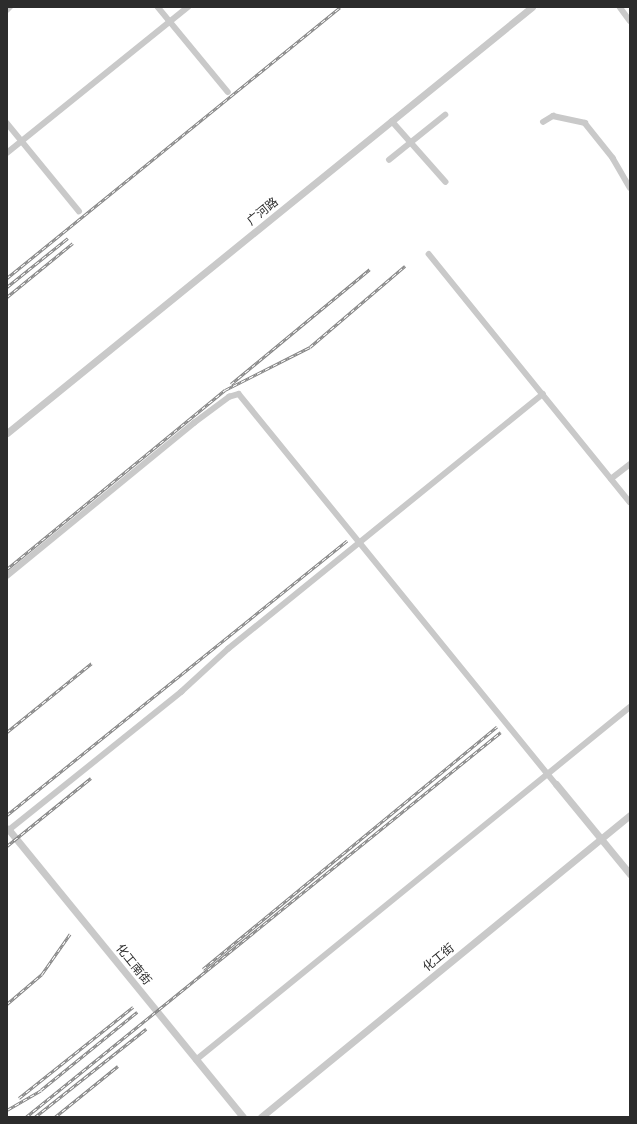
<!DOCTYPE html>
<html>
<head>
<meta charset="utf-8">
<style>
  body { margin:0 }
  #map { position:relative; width:637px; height:1124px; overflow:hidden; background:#fff; font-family:"Source Sans 3","Noto Sans SC",sans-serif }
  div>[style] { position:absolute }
  .minor>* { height:5.5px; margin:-2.75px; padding:0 2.75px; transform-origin:2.75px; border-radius:2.75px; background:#c9c9c9 }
  .tertiary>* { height:7px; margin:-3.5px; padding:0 3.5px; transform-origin:3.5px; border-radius:3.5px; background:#c9c9c9 }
  .rail>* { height:3px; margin-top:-1.5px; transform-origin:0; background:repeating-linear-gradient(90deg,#fff 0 4.5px,#818181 0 9px); box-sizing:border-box; border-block:1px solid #818181 }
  span { translate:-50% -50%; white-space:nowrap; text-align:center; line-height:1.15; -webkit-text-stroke:4px #fff; paint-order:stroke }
  .street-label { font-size:12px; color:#2c2c2c }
  .frame { position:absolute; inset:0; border:8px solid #2c2c2c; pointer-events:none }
</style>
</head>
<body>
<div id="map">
  <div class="minor">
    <div style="left:158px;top:7px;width:110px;rotate:50.5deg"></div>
    <div style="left:620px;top:7px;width:17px;rotate:54deg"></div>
    <div style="left:7px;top:10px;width:4px;rotate:-45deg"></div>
    <div style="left:392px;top:121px;width:81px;rotate:48.5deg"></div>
    <div style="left:543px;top:122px;width:12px;rotate:-31deg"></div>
    <div style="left:553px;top:116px;width:33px;rotate:12deg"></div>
    <div style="left:585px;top:123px;width:45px;rotate:51.3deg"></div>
    <div style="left:613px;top:158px;width:34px;rotate:60deg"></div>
    <div style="left:7px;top:123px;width:114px;rotate:50.7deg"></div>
    <div style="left:7px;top:153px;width:233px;rotate:-38.9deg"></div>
    <div style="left:389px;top:160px;width:72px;rotate:-38.8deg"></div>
    <div style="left:429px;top:254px;width:319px;rotate:51deg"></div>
    <div style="left:611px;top:479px;width:24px;rotate:-38deg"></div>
    <div style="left:7px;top:576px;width:242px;rotate:-39.3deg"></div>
    <div style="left:194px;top:423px;width:44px;rotate:-36.6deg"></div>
    <div style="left:229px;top:397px;width:10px;rotate:-17deg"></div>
    <div style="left:239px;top:394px;width:503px;rotate:50.9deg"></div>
    <div style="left:7px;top:828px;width:3px;rotate:45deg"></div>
    <div style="left:9px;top:830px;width:221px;rotate:-38.7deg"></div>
    <div style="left:181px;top:692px;width:64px;rotate:-42.5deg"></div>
    <div style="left:228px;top:649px;width:405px;rotate:-39deg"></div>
    <div style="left:196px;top:1060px;width:559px;rotate:-39.12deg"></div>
  </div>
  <div class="tertiary">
    <div style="left:7px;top:433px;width:676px;rotate:-39.06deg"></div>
    <div style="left:556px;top:784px;width:117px;rotate:50.6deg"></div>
    <div style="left:9px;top:830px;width:370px;rotate:50.8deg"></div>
    <div style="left:261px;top:1117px;width:477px;rotate:-39.3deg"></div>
  </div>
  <div class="rail">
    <div style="left:7px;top:278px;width:429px;rotate:-39.1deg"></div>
    <div style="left:7px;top:287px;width:78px;rotate:-38.8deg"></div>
    <div style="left:7px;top:297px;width:85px;rotate:-39.3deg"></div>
    <div style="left:231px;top:384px;width:180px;rotate:-39.6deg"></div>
    <div style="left:7px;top:569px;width:282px;rotate:-39.4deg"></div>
    <div style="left:225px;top:390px;width:95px;rotate:-26.8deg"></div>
    <div style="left:310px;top:347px;width:125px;rotate:-40.5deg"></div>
    <div style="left:7px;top:732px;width:109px;rotate:-39.1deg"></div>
    <div style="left:7px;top:815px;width:437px;rotate:-38.9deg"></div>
    <div style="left:7px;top:846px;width:108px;rotate:-39deg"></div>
    <div style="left:203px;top:969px;width:381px;rotate:-39.5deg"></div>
    <div style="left:7px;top:1004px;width:46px;rotate:-40.6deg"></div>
    <div style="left:42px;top:974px;width:49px;rotate:-55deg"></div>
    <div style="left:19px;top:1098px;width:146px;rotate:-38.6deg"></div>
    <div style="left:7px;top:1110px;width:39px;rotate:-30deg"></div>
    <div style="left:41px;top:1090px;width:124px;rotate:-39.1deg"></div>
    <div style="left:26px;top:1117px;width:611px;rotate:-39.03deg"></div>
    <div style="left:35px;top:1117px;width:142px;rotate:-38.4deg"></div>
    <div style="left:55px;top:1117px;width:81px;rotate:-39deg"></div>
  </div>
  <div class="street-label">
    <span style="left:263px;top:212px;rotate:-39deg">广河路</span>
    <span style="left:439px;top:958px;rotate:-39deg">化工街</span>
    <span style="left:133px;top:965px;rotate:51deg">化工南街</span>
  </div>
  <div class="frame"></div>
</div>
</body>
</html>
